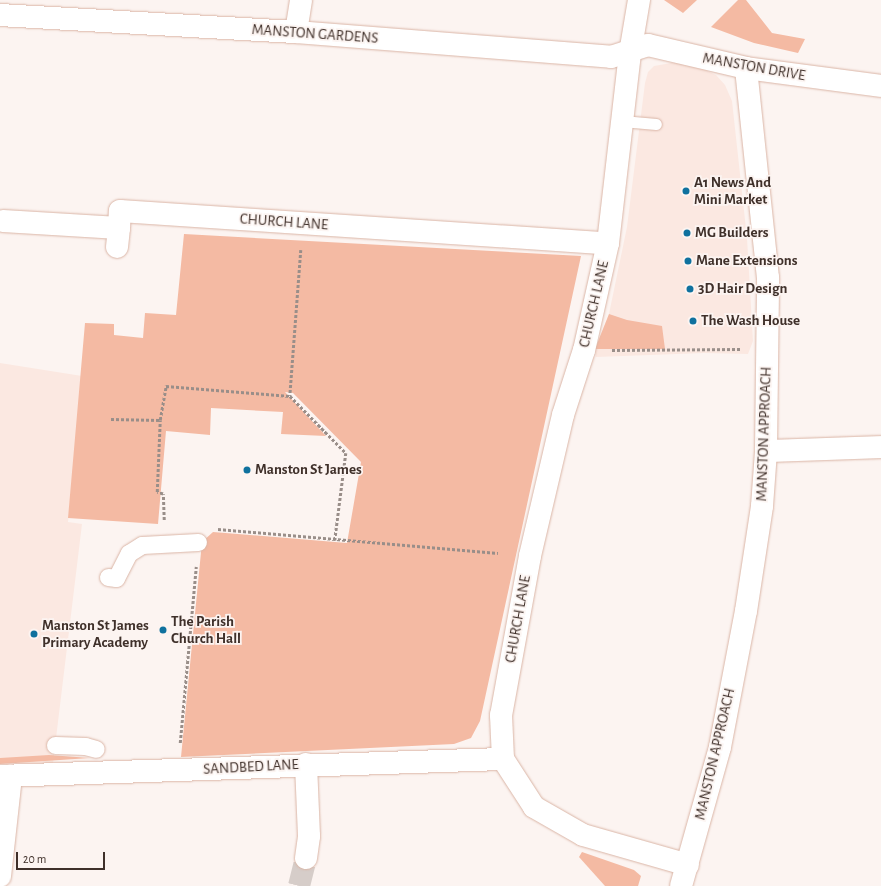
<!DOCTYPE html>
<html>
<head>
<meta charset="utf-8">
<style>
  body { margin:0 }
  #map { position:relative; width:881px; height:886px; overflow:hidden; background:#fcf4f1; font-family:"Alegreya Sans",sans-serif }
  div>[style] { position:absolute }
  .built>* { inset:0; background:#fbe8e1 }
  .green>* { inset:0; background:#f4baa3 }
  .minor-tunnel>* { height:22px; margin-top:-11px; transform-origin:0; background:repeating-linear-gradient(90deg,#d6cdc9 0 22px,transparent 0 33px) }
  .path>* { height:2.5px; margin-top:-1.25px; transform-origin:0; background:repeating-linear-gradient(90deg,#998e89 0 3px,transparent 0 5px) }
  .roads { filter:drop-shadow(0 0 1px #dab5a6) drop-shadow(0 0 1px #dab5a6) }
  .service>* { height:11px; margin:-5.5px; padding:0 5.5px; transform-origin:5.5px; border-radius:5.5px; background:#fff }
  .pedestrian>* { height:17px; margin:-8.5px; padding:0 8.5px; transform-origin:8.5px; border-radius:8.5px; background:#fff }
  .minor>* { height:22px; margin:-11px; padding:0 11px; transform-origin:11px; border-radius:11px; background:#fff }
  .dots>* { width:11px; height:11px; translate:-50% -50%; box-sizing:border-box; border:2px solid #fcf4f1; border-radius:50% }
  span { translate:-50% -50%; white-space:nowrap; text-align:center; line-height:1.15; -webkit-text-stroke:3.5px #fcf4f1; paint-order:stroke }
  .street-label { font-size:15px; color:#3f302a }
  .poi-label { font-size:15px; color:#3f302a; font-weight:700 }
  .left { translate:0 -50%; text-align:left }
  .scale { position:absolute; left:16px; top:852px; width:89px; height:18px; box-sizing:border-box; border:2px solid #3f302a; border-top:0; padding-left:5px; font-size:12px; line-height:14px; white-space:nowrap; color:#3f302a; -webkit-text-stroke:3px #fcf4f1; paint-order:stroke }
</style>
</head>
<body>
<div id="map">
  <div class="built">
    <div style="clip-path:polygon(677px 62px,703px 69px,716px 75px,725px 85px,732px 101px,747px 238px,753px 341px,748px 354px,704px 353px,596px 357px,595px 349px,609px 314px,627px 227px,645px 83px,648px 72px,654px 66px)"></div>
    <div style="clip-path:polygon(0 363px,82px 376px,68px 522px,82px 524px,53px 763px,0 764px)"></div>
  </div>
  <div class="green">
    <div style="clip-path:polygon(664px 0,697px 0,683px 13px)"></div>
    <div style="clip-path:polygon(738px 0,746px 0,772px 33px,805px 39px,798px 53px,754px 43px,711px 27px)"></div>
    <div style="clip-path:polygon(184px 234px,581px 256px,480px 721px,471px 738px,454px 744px,181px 757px,202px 542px,213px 532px,347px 543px,361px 462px,293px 393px,285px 392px,326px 436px,281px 434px,283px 412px,211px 408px,210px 435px,166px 431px,158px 524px,68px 518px,85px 323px,114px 324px,114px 335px,143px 338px,145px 313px,176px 315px)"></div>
    <div style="clip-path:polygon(609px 314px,627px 320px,662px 326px,665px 349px,595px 349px)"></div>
    <div style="clip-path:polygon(49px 755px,90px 758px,0 764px,0 758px)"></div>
    <div style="clip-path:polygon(582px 852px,634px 870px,641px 876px,638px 886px,605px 886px,579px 857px)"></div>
  </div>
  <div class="minor-tunnel">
    <div style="left:299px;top:886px;width:29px;rotate:-76deg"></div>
  </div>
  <div class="path">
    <div style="left:301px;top:250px;width:146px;rotate:94.3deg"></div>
    <div style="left:290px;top:396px;width:80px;rotate:45.5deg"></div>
    <div style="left:346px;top:453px;width:88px;rotate:97.2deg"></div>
    <div style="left:612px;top:350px;width:129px;rotate:-0.4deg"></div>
    <div style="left:111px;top:419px;width:49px;rotate:1.2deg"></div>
    <div style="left:164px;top:520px;width:26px;rotate:-92deg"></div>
    <div style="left:163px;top:494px;width:6px;rotate:-162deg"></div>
    <div style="left:157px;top:492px;width:72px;rotate:-87.6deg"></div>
    <div style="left:160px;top:420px;width:35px;rotate:-80deg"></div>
    <div style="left:166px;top:386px;width:124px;rotate:4.6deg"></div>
    <div style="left:218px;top:529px;width:281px;rotate:4.9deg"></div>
    <div style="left:180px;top:743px;width:177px;rotate:-84.8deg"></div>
  </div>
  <div class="roads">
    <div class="service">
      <div style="left:622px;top:121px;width:34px;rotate:5deg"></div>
    </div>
    <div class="pedestrian">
      <div style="left:108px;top:577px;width:8px;rotate:7deg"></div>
      <div style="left:116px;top:578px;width:28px;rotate:-63deg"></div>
      <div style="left:129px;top:553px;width:15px;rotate:-32deg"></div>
      <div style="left:142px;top:545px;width:56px;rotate:-3.1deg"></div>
      <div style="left:55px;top:745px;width:30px;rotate:2deg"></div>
      <div style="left:85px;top:746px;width:11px;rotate:15deg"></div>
    </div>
    <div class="minor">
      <div style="left:639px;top:0;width:54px;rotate:99.6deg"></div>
      <div style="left:630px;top:53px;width:191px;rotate:96.6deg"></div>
      <div style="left:608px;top:243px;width:110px;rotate:102.6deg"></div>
      <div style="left:584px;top:350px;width:68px;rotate:107.9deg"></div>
      <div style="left:563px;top:415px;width:145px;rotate:103.2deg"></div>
      <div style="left:530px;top:556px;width:162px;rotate:100.3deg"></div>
      <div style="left:501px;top:715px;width:44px;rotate:87.4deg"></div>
      <div style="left:503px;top:759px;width:57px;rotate:57.1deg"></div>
      <div style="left:534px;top:807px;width:56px;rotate:29.7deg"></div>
      <div style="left:583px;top:835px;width:109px;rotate:15.9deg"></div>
      <div style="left:0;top:15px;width:296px;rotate:3.3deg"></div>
      <div style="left:296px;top:32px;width:316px;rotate:4.5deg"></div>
      <div style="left:611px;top:57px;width:39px;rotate:-18deg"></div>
      <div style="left:648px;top:45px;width:101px;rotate:13.2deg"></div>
      <div style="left:746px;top:68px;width:136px;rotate:7.6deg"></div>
      <div style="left:296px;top:32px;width:32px;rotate:-81deg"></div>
      <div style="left:3px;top:221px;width:116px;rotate:3.5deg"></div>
      <div style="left:119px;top:228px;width:19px;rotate:96deg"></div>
      <div style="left:119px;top:228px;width:17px;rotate:-87deg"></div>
      <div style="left:120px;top:211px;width:489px;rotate:3.8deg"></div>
      <div style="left:766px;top:451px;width:115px;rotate:-2deg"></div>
      <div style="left:0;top:776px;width:503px;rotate:-1.94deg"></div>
      <div style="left:306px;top:858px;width:22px;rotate:-82deg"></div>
      <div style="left:309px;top:836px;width:72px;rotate:-92.4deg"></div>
      <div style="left:0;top:876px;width:101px;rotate:-83.7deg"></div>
      <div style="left:681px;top:886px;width:144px;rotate:-74.3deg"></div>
      <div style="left:720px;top:747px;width:138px;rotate:-79.2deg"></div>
      <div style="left:746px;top:611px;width:106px;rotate:-81.3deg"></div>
      <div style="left:762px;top:506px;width:55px;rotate:-85.8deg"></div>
      <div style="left:766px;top:451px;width:173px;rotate:-89.3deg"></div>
      <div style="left:768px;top:278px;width:211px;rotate:-96deg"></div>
    </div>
  </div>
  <div class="dots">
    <div style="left:686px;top:191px;background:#0f719e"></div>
    <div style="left:687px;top:233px;background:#0f719e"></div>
    <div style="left:688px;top:261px;background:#0f719e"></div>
    <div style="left:690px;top:289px;background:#0f719e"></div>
    <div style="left:693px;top:321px;background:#0f719e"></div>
    <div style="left:247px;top:470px;background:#0f719e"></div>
    <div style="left:163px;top:630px;background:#0f719e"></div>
    <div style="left:34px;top:634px;background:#0f719e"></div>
  </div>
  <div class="street-label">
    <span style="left:315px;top:34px;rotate:4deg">MANSTON GARDENS</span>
    <span style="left:754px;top:67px;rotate:10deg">MANSTON DRIVE</span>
    <span style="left:284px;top:222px;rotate:4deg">CHURCH LANE</span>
    <span style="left:594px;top:304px;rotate:-77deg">CHURCH LANE</span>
    <span style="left:764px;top:434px;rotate:-88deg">MANSTON APPROACH</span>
    <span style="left:518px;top:619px;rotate:-80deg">CHURCH LANE</span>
    <span style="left:715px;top:754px;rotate:-77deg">MANSTON APPROACH</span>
    <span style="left:251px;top:767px;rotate:-3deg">SANDBED LANE</span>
  </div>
  <div class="poi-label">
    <span class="left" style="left:694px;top:191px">A1 News And<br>Mini Market</span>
    <span class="left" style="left:695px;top:233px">MG Builders</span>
    <span class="left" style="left:696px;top:261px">Mane Extensions</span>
    <span class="left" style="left:698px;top:289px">3D Hair Design</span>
    <span class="left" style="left:701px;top:321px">The Wash House</span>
    <span class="left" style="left:255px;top:470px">Manston St James</span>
    <span class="left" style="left:171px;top:630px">The Parish<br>Church Hall</span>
    <span class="left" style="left:42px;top:634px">Manston St James<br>Primary Academy</span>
  </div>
  <div class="scale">20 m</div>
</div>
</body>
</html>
